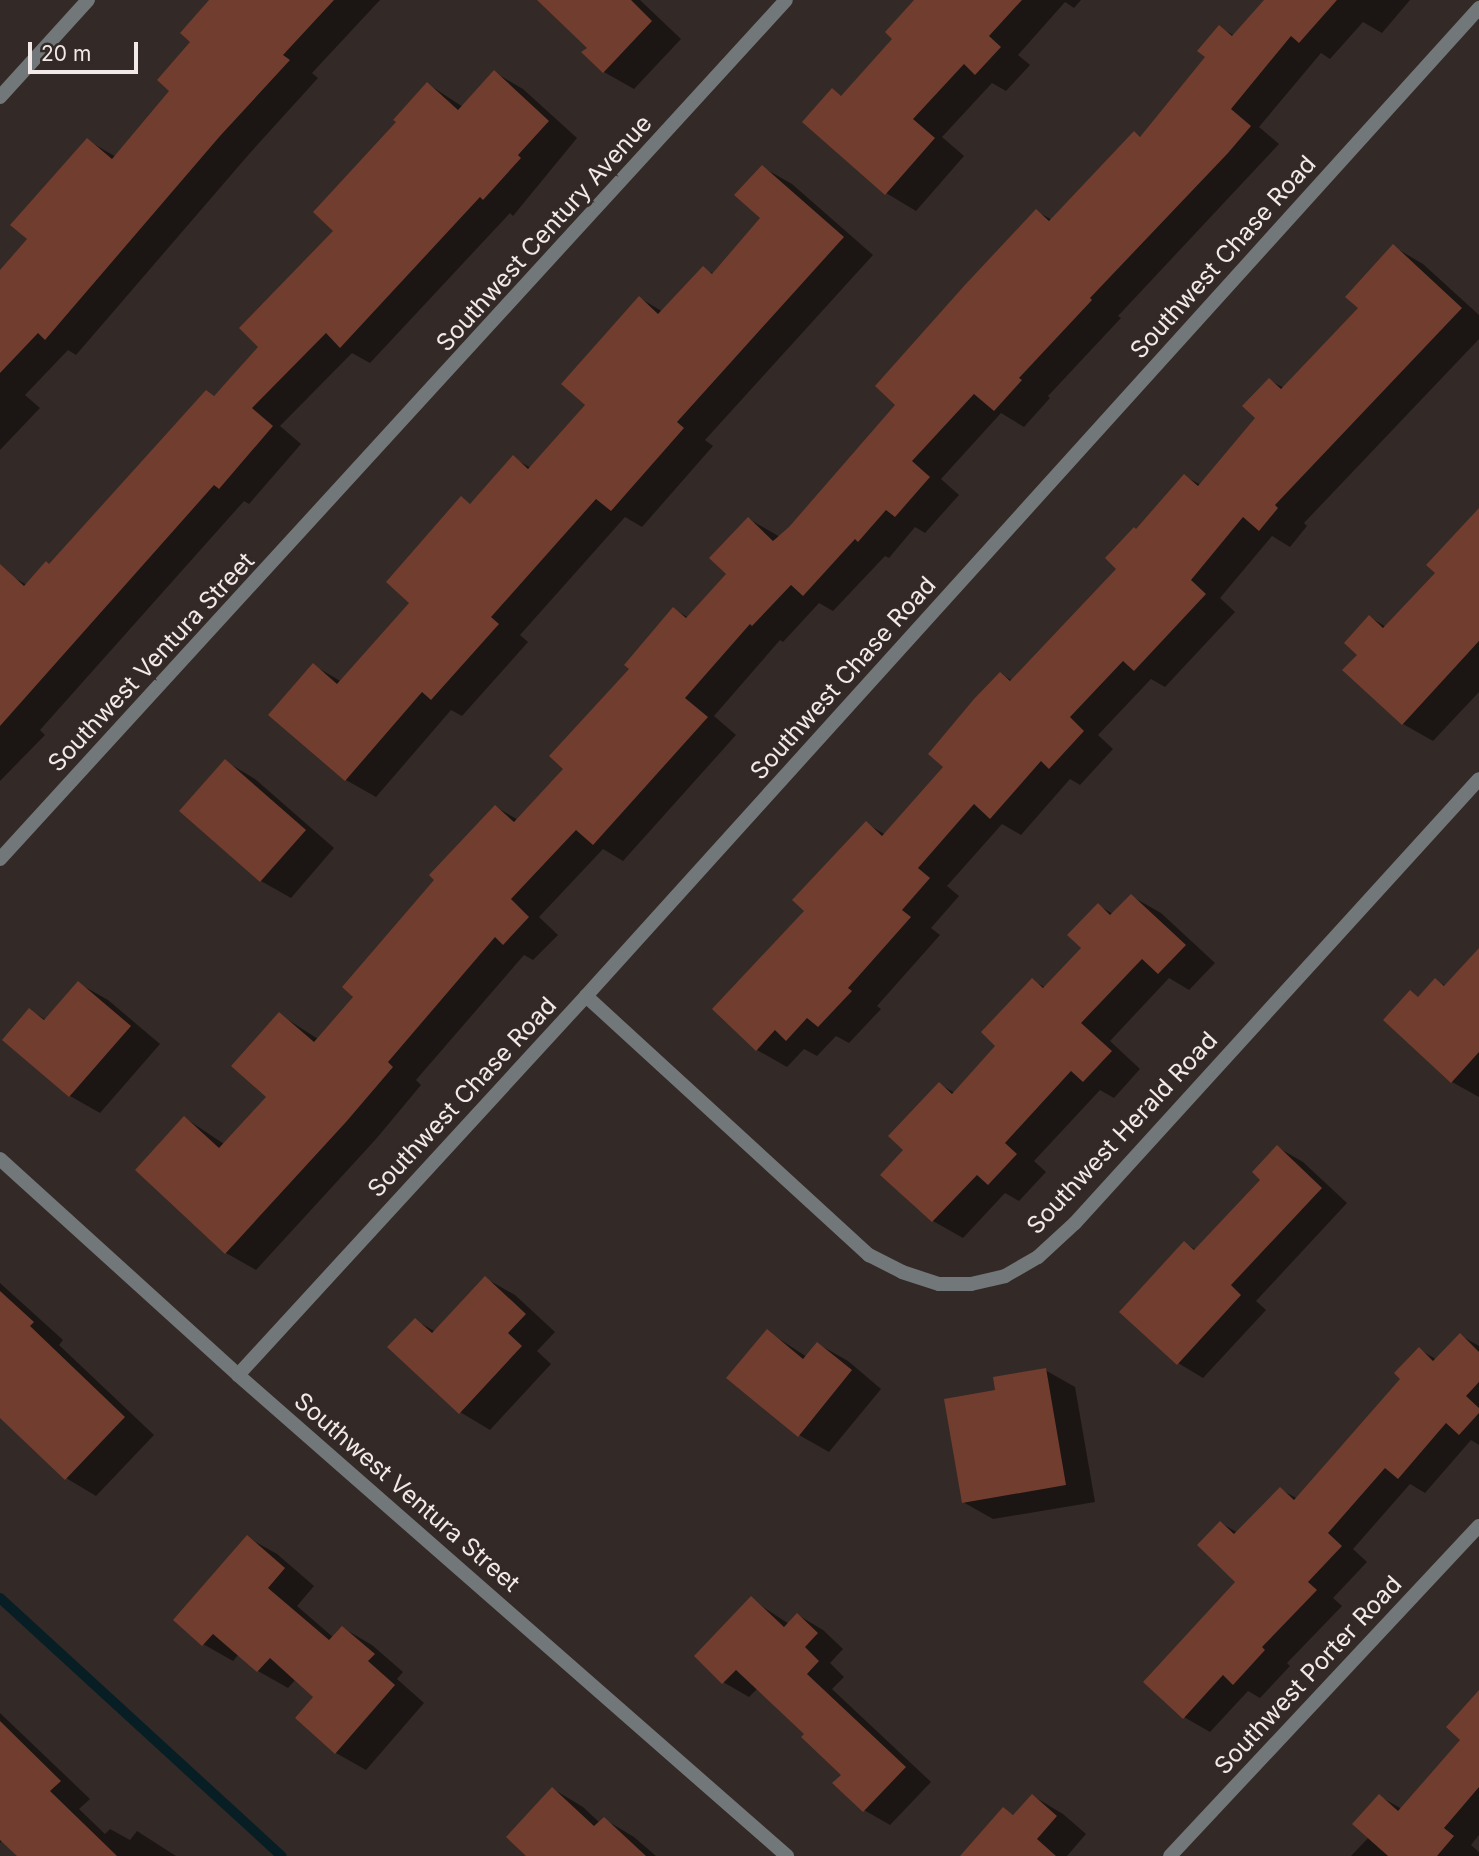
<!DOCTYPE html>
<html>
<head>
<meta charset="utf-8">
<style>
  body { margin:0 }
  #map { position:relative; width:1479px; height:1856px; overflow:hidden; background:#332926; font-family:Inter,sans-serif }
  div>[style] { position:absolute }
  .shadow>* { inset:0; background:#0007 }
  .stream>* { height:10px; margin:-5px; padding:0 5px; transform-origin:5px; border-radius:5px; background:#071f24 }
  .building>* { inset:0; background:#713d2e }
  .minor>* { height:14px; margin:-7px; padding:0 7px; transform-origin:7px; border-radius:7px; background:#727779 }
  span { translate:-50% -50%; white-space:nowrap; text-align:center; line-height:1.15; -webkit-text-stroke:6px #332926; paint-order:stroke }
  .street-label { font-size:24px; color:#f1eae8 }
  .scale { position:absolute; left:28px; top:42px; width:110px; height:32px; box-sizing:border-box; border:4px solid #f1eae8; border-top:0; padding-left:9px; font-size:21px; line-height:24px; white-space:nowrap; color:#f1eae8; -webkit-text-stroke:5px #332926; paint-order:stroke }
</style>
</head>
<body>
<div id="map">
  <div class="shadow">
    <div style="clip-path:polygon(213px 0,380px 0,312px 73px,318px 78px,250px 153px,76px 355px,68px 350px,25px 395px,40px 408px,0 450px,0 272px,29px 239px,87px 140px,116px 157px,171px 91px)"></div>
    <div style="clip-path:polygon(539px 0,640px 0,681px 39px,634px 89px,604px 72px,589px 48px)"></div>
    <div style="clip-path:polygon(917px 0,1081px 0,1074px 8px,1065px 2px,1018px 55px,1030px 65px,1006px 91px,992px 83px,942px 137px,964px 156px,916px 211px,886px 193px,832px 91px,843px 97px,895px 38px)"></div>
    <div style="clip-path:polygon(1266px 0,1410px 0,1382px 33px,1363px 22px,1330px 59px,1321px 53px,1259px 127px,1279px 144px,1118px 316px,1121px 318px,1048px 396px,1050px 398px,1024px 427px,1001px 413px,941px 479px,959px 495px,925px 533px,915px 527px,889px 558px,885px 556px,833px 611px,819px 603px,783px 642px,780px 640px,714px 716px,736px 735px,623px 861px,603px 849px,539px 917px,558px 935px,533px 960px,524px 955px,416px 1080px,421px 1085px,376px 1139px,256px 1270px,226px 1253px,137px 1170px,185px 1118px,224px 1144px,269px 1097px,279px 1014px,318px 1039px,355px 997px,496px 807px,518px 820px,566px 769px,674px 609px,689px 618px,728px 574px,749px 519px,780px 537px,790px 528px,897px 405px,1036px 211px,1052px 220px,1134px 133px,1142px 138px,1207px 57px,1219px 27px,1235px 36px)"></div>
    <div style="clip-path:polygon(494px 72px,523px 89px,577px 138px,513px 216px,510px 213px,370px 363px,352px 353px,280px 426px,301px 444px,249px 504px,244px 501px,40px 730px,45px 735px,0 781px,0 589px,11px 576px,27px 585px,50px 566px,261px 347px,335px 231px,398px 122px,428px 84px,463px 107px)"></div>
    <div style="clip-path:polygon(762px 167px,792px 184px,873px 255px,705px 440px,713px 446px,642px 527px,625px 517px,520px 635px,528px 642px,462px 716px,451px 710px,376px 797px,346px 780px,313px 665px,342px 682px,411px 603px,461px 499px,472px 505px,513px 458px,531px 468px,587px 405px,640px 298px,663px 312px,703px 268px,714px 274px,762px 218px)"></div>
    <div style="clip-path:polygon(1394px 247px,1423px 264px,1479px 315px,1479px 339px,1304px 523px,1307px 526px,1290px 547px,1272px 536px,1220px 598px,1235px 612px,1165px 687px,1151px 679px,1098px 735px,1113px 749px,1080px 785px,1070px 779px,1021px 835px,1002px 824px,947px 886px,959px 896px,931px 928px,940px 935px,877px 1006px,881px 1009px,849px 1043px,836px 1036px,817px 1056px,804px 1049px,787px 1067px,757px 1050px,806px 911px,794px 900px,867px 824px,886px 835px,945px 767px,1000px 674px,1013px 681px,1119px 569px,1137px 530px,1184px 476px,1201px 485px,1257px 418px,1269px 380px,1284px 388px,1360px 308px)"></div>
    <div style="clip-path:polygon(1479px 510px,1479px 692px,1433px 741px,1403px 724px,1345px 670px,1360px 655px,1370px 617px,1386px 627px,1437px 573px)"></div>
    <div style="clip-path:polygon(225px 761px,255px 779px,334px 848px,291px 898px,261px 881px)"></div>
    <div style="clip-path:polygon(1131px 896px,1161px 913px,1215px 963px,1189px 990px,1169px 978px,1110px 1041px,1140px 1069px,1114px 1098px,1100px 1090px,1034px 1161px,1046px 1172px,1019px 1201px,1005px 1193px,963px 1238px,933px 1221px,883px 1174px,905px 1150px,939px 1084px,955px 1093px,998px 1046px,1032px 980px,1046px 988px,1083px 948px,1098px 905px,1113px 914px)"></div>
    <div style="clip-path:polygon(1479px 950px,1479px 1097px,1452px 1082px,1410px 993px,1420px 998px,1436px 980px,1446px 986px)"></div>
    <div style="clip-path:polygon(78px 983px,108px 1000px,160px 1044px,100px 1113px,70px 1096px,30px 1010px,46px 1020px)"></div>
    <div style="clip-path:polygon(1277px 1147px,1303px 1162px,1347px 1203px,1256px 1301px,1266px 1310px,1203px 1378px,1178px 1363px,1185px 1243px,1196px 1250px,1262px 1180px)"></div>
    <div style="clip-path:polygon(485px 1278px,515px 1295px,555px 1332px,537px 1351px,551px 1364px,490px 1430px,460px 1412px,415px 1320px,436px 1332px)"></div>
    <div style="clip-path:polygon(0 1283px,63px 1340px,59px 1345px,154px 1435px,96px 1496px,66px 1478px,0 1416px)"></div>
    <div style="clip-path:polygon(767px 1331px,807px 1357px,818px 1344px,848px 1361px,881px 1389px,829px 1452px,799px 1435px)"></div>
    <div style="clip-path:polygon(1460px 1335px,1479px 1346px,1479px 1445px,1471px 1440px,1425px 1493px,1410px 1484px,1353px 1549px,1367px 1562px,1333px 1598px,1342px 1606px,1287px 1663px,1290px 1666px,1260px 1698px,1248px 1691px,1210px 1732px,1184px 1717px,1238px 1582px,1221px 1523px,1238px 1533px,1280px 1489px,1298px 1499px,1403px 1379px,1419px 1349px,1437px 1360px)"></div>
    <div style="clip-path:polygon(1045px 1370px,1075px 1387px,1095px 1502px,993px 1519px,963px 1502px,997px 1391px)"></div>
    <div style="clip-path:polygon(247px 1537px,277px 1554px,314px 1586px,297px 1606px,334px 1638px,343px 1628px,372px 1645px,403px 1672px,397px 1679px,424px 1703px,366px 1770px,336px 1753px,316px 1697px,296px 1679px,288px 1688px,258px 1671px,239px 1654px,233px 1661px,203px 1644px)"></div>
    <div style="clip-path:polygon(751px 1599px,789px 1624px,798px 1615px,823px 1630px,843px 1649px,830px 1663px,844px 1677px,832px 1689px,931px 1782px,890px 1825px,864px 1810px,843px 1775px,806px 1734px,758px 1688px,749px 1697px,723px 1682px)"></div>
    <div style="clip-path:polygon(1479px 1705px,1479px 1835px,1471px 1845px,1479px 1852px,1479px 1856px,1351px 1856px,1369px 1837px,1379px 1796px,1402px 1809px,1463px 1740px)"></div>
    <div style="clip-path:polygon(0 1713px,90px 1799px,79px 1809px,105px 1834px,110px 1829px,130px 1840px,137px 1831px,176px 1856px,20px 1856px,3px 1840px,0 1843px)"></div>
    <div style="clip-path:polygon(553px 1789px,583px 1807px,600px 1823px,604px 1819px,634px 1837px,656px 1856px,529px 1856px)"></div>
    <div style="clip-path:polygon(1033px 1796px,1063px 1814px,1086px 1834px,1067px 1856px,962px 1856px,1004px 1809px,1015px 1816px)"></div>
  </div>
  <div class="stream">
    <div style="left:0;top:1598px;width:382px;rotate:42.5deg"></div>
  </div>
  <div class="building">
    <div style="clip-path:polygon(209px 0,334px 0,283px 55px,290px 60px,220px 136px,45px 340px,38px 333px,0 373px,0 270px,27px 239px,10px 225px,87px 138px,112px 159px,169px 91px,157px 80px,190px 42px,180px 33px)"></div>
    <div style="clip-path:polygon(537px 0,631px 0,652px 21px,603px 73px,581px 52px,587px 48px)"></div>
    <div style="clip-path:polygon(914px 0,1022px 0,989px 36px,1001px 47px,975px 75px,964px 64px,913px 119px,935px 138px,885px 195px,802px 122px,832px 88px,841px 96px,892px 39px,885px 32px)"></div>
    <div style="clip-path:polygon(1264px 0,1337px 0,1299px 43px,1291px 36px,1231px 109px,1251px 126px,1228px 153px,1090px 298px,1092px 300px,1019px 378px,1022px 380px,994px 411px,974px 394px,912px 461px,930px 477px,895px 517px,886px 510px,858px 542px,855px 539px,803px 596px,791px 585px,752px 626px,750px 624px,685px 698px,708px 717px,593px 845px,576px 830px,511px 899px,529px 917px,503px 945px,495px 937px,388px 1062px,393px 1067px,346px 1122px,225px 1254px,135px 1170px,184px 1116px,219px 1148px,266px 1097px,231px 1066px,279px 1012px,314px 1042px,353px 997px,342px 987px,434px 880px,429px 875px,495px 805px,514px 822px,563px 769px,549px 756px,629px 669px,624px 665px,673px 607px,686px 618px,726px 574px,709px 558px,748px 517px,773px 541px,789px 527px,895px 405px,875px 386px,964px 286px,1036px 209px,1049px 221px,1134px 131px,1140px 137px,1205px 57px,1197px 51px,1219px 25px,1232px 36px)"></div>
    <div style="clip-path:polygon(494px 70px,549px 121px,518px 155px,521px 158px,483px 200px,480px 197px,340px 348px,326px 333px,252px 408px,273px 426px,219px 489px,214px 485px,0 726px,0 564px,24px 586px,46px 561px,49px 564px,206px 390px,214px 396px,258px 347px,239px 328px,333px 231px,313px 212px,396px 122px,393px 120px,427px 82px,458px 110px)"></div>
    <div style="clip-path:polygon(762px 165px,844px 237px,677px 422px,684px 428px,611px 511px,596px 499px,491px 617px,499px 624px,431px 700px,422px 692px,345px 781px,268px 715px,313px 663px,337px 684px,409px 603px,386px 582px,461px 496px,470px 504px,513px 455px,528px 469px,585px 405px,561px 384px,639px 296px,658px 314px,703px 266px,712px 274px,760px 218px,734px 195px)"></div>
    <div style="clip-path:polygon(1393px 244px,1462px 308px,1275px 505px,1278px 508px,1259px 531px,1243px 517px,1191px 580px,1206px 594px,1134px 671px,1123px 661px,1070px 717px,1084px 731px,1049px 769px,1041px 761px,990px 819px,974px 804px,918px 868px,930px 878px,902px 910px,911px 917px,848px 988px,852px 991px,818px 1027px,807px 1018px,786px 1041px,775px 1030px,756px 1051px,712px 1009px,804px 911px,792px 900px,866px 821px,882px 836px,943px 767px,928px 754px,974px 699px,1000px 672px,1010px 681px,1116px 569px,1105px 558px,1134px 527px,1136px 529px,1184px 474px,1198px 486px,1255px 418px,1242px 406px,1269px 378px,1281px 389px,1358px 308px,1345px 297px)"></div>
    <div style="clip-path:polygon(1479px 508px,1479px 641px,1402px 725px,1342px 670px,1357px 655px,1344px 643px,1369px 615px,1383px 628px,1435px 573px,1426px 565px)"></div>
    <div style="clip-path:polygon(225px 759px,306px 830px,260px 882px,179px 811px)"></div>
    <div style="clip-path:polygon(1131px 894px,1186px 945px,1158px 974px,1142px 959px,1081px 1023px,1112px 1051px,1083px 1082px,1071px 1071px,1005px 1143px,1017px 1154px,988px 1185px,977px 1175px,932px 1222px,880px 1175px,903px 1150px,888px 1136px,939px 1082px,952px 1094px,995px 1046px,981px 1032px,1032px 978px,1043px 988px,1081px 948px,1067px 935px,1098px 903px,1110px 915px)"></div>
    <div style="clip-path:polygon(1479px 948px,1479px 1052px,1451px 1083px,1383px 1020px,1410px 990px,1418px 997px,1435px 978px,1444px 986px)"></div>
    <div style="clip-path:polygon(78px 981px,131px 1026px,69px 1097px,2px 1040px,29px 1008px,44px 1020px)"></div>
    <div style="clip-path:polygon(1277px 1145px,1322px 1188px,1231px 1285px,1241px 1295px,1177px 1365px,1119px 1312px,1184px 1241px,1194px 1250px,1260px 1180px,1252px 1172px)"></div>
    <div style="clip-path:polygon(485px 1276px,526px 1314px,508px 1333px,522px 1346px,459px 1414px,387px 1347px,415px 1318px,432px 1333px)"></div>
    <div style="clip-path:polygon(0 1291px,34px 1322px,30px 1326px,125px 1417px,65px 1480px,0 1418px)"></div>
    <div style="clip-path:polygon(767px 1329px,803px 1359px,817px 1342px,852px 1370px,798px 1437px,726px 1378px)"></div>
    <div style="clip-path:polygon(1460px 1333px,1479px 1352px,1479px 1382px,1466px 1396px,1479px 1408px,1479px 1413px,1459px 1435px,1446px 1423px,1398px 1479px,1385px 1468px,1328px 1533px,1342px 1546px,1308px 1582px,1317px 1590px,1262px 1647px,1265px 1650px,1233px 1685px,1223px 1675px,1183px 1719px,1143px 1682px,1235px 1582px,1197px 1545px,1220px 1521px,1234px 1534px,1280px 1487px,1294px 1500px,1400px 1379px,1394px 1373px,1419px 1347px,1433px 1361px)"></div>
    <div style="clip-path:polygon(1046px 1368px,1066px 1485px,962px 1503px,944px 1399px,995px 1390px,993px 1377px)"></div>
    <div style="clip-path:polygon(247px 1535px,285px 1568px,268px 1588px,329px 1640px,342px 1626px,375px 1654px,368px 1661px,395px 1685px,335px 1754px,295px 1718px,313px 1697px,270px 1658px,257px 1672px,213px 1634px,202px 1646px,173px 1620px)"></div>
    <div style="clip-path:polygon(751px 1596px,784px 1627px,797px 1613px,818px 1633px,805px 1647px,819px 1661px,807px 1674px,906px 1767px,863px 1812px,832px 1783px,841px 1775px,801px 1737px,804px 1734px,736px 1670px,722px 1684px,694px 1656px)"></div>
    <div style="clip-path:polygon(1479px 1690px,1479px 1787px,1444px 1828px,1454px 1836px,1437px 1856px,1388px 1856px,1352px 1824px,1379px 1794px,1398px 1811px,1460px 1740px,1446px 1727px)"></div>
    <div style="clip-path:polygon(0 1721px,61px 1781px,50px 1791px,117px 1856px,17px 1856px,0 1840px)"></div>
    <div style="clip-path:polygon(552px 1787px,594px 1826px,604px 1817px,646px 1856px,526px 1856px,506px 1837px)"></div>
    <div style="clip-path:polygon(1032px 1794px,1057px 1816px,1037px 1839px,1056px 1856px,960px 1856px,1003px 1807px,1013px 1815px)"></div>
  </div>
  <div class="minor">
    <div style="left:0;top:97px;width:131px;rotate:-47.8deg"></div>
    <div style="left:0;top:859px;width:1164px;rotate:-47.54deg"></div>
    <div style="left:586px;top:996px;width:384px;rotate:42.5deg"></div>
    <div style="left:869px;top:1255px;width:37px;rotate:27deg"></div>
    <div style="left:902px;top:1272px;width:39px;rotate:18deg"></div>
    <div style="left:939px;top:1284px;width:32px"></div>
    <div style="left:971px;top:1284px;width:35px;rotate:-13deg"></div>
    <div style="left:1005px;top:1276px;width:38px;rotate:-30deg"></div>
    <div style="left:1038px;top:1257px;width:50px;rotate:-42.6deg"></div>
    <div style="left:1075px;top:1223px;width:600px;rotate:-47.7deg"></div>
    <div style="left:0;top:1159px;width:321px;rotate:42.2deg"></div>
    <div style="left:238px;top:1375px;width:730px;rotate:41.22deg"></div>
    <div style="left:238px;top:1375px;width:515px;rotate:-47.44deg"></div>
    <div style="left:586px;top:996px;width:1332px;rotate:-47.89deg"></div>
    <div style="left:1170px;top:1856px;width:452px;rotate:-46.9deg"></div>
  </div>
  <div class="street-label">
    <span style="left:544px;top:233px;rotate:-48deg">Southwest Century Avenue</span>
    <span style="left:1223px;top:257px;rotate:-48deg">Southwest Chase Road</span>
    <span style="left:151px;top:662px;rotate:-47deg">Southwest Ventura Street</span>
    <span style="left:843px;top:678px;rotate:-48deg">Southwest Chase Road</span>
    <span style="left:462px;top:1097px;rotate:-47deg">Southwest Chase Road</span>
    <span style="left:1122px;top:1133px;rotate:-47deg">Southwest Herald Road</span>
    <span style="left:407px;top:1492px;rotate:41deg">Southwest Ventura Street</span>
    <span style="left:1308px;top:1675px;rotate:-47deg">Southwest Porter Road</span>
  </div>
  <div class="scale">20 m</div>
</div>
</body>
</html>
